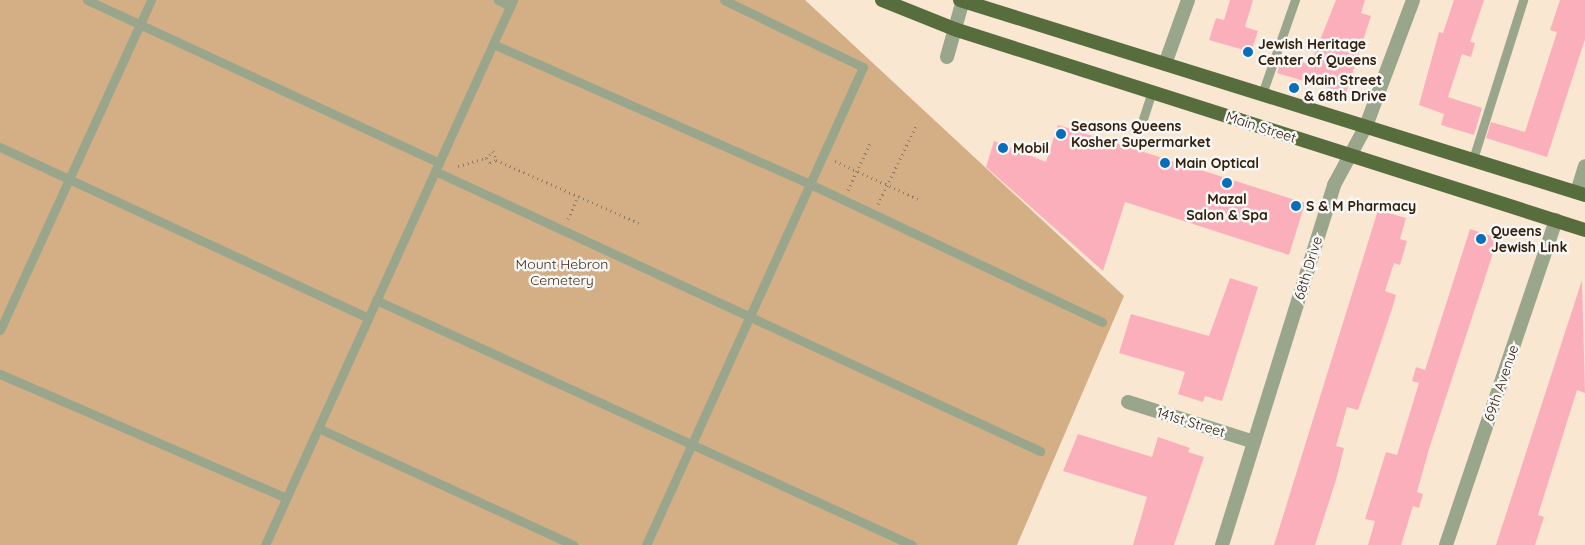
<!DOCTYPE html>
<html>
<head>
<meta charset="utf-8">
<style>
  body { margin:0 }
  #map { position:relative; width:1585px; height:545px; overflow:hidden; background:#fae7d2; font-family:Quicksand,sans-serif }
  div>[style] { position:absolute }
  .green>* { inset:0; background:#d4af86 }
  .building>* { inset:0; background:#fbafbb }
  .path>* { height:3px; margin-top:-1.5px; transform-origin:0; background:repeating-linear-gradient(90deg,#8d7a65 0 1px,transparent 0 5px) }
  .service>* { height:9px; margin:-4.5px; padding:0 4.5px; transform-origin:4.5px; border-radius:4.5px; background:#99a68c }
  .minor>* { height:14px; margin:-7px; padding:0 7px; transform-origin:7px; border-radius:7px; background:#99a68c }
  .primary>* { height:14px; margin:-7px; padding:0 7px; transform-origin:7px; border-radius:7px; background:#576d3d }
  .dots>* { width:14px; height:14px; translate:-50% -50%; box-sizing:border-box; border:2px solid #f7f7f7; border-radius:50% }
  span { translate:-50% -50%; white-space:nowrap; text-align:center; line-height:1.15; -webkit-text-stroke:5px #f7f7f7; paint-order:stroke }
  .poi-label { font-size:14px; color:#33210c; font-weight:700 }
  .left { translate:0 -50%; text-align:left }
  .street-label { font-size:14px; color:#33210c }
  .park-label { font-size:14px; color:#402b13 }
</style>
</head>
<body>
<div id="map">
  <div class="green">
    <div style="clip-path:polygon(0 0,805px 0,1124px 296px,1017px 545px,0 545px)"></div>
  </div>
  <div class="building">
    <div style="clip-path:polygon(1230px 0,1253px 0,1245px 27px,1258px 31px,1251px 52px,1209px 40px,1216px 18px,1224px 20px)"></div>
    <div style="clip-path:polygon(1336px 0,1365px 0,1361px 13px,1371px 16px,1346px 93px,1277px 73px,1283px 55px,1310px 65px)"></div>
    <div style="clip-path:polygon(1454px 0,1484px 0,1470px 42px,1475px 43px,1471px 57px,1462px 54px,1448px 97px,1482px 108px,1474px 135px,1441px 125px,1444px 114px,1419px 105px,1439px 32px,1443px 33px)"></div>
    <div style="clip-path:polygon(1560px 0,1585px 0,1585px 39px,1547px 157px,1486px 138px,1491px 122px,1525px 132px,1557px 32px,1550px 30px)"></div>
    <div style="clip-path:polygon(1058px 125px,1305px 203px,1289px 255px,1125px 202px,1103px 271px,986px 167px,994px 141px,1046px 162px)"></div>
    <div style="clip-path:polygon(1378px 210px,1406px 218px,1400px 239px,1407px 241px,1400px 265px,1394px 263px,1385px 291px,1396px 295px,1392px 309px,1358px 410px,1347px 407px,1336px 446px,1344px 448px,1336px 480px,1315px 545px,1274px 545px)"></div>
    <div style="clip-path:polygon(1470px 229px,1498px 238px,1429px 449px,1417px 492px,1423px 494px,1419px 508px,1413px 506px,1401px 545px,1368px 545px,1375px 521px,1365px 519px,1386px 452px,1397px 455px,1419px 383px,1412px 381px,1416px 367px,1425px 370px)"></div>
    <div style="clip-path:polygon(1230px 278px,1258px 287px,1222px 401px,1205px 396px,1203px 402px,1178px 394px,1185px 372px,1119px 353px,1131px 314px,1209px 336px)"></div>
    <div style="clip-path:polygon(1582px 280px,1585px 393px,1577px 390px,1538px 515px,1544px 517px,1535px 545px,1496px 545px)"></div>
    <div style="clip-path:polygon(1078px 434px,1152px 457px,1158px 437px,1190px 448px,1188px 452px,1204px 457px,1174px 545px,1133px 545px,1147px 497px,1063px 471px)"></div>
  </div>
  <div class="path">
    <div style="left:486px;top:158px;width:10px;rotate:-45deg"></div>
    <div style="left:493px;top:151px;width:9px;rotate:72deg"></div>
    <div style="left:835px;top:161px;width:91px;rotate:24.6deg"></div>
    <div style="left:458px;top:166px;width:29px;rotate:-16deg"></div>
    <div style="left:486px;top:158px;width:6px;rotate:51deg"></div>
    <div style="left:490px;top:163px;width:7px;rotate:-27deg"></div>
    <div style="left:496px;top:160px;width:156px;rotate:23.8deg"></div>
    <div style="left:848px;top:190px;width:54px;rotate:-64.9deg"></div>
    <div style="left:878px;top:204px;width:89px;rotate:-64deg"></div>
    <div style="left:568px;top:219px;width:24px;rotate:-66deg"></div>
    <div style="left:1527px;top:231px;width:7px;rotate:27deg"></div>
  </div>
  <div class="service">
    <div style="left:87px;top:0;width:388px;rotate:24.8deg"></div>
    <div style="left:498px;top:0;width:13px;rotate:27deg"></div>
    <div style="left:493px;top:44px;width:347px;rotate:23.8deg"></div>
    <div style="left:810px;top:184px;width:323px;rotate:25.3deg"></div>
    <div style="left:1262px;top:94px;width:100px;rotate:-70.7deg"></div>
    <div style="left:1142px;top:122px;width:32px;rotate:-72deg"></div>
    <div style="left:0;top:147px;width:406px;rotate:24.9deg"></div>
    <div style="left:1473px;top:159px;width:167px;rotate:-72.5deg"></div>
    <div style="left:435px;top:171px;width:667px;rotate:24.84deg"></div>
    <div style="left:376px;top:300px;width:589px;rotate:24.56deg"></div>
    <div style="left:0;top:330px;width:363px;rotate:-65.4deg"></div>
    <div style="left:0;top:374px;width:312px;rotate:23.4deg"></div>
    <div style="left:318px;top:428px;width:281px;rotate:24.6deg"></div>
    <div style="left:265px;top:545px;width:599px;rotate:-65.53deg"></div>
    <div style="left:646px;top:545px;width:525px;rotate:-65.58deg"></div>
    <div style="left:863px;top:67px;width:154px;rotate:-154.3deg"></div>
  </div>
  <div class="minor">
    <div style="left:947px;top:57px;width:59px;rotate:-74.3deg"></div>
    <div style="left:1165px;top:64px;width:68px;rotate:-70.2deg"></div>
    <div style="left:1577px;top:192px;width:27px;rotate:-73deg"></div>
    <div style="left:1128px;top:402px;width:132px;rotate:17.6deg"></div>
    <div style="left:1222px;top:545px;width:377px;rotate:-72.7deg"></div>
    <div style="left:1334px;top:185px;width:67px;rotate:-61.5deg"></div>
    <div style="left:1366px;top:126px;width:134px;rotate:-69.5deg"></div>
    <div style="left:1446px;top:545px;width:343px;rotate:-71.3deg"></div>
  </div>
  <div class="primary">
    <div style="left:882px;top:0;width:78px;rotate:21.9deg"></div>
    <div style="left:954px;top:29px;width:662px;rotate:17.67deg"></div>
    <div style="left:960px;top:0;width:655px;rotate:17.33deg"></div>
  </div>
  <div class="dots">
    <div style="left:1248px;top:52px;background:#086eba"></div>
    <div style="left:1294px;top:88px;background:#086eba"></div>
    <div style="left:1061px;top:134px;background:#086eba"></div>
    <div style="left:1003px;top:148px;background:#086eba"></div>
    <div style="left:1165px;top:163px;background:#086eba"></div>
    <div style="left:1227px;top:183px;background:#086eba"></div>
    <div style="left:1296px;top:206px;background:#086eba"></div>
    <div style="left:1481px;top:239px;background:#086eba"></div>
  </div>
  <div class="poi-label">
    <span class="left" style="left:1258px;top:52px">Jewish Heritage<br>Center of Queens</span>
    <span class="left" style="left:1304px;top:88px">Main Street<br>&amp; 68th Drive</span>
    <span class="left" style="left:1071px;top:134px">Seasons Queens<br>Kosher Supermarket</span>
    <span class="left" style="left:1013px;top:148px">Mobil</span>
    <span class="left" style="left:1175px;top:163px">Main Optical</span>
    <span style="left:1227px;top:207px">Mazal<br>Salon &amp; Spa</span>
    <span class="left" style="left:1306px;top:206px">S &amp; M Pharmacy</span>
    <span class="left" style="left:1491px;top:239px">Queens<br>Jewish Link</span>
  </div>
  <div class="street-label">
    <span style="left:1261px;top:127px;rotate:18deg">Main Street</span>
    <span style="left:1308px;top:268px;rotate:-73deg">68th Drive</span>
    <span style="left:1501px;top:383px;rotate:-71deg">69th Avenue</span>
    <span style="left:1191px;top:422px;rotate:17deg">141st Street</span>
  </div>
  <div class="park-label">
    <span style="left:562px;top:272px">Mount Hebron<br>Cemetery</span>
  </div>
</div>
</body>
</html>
